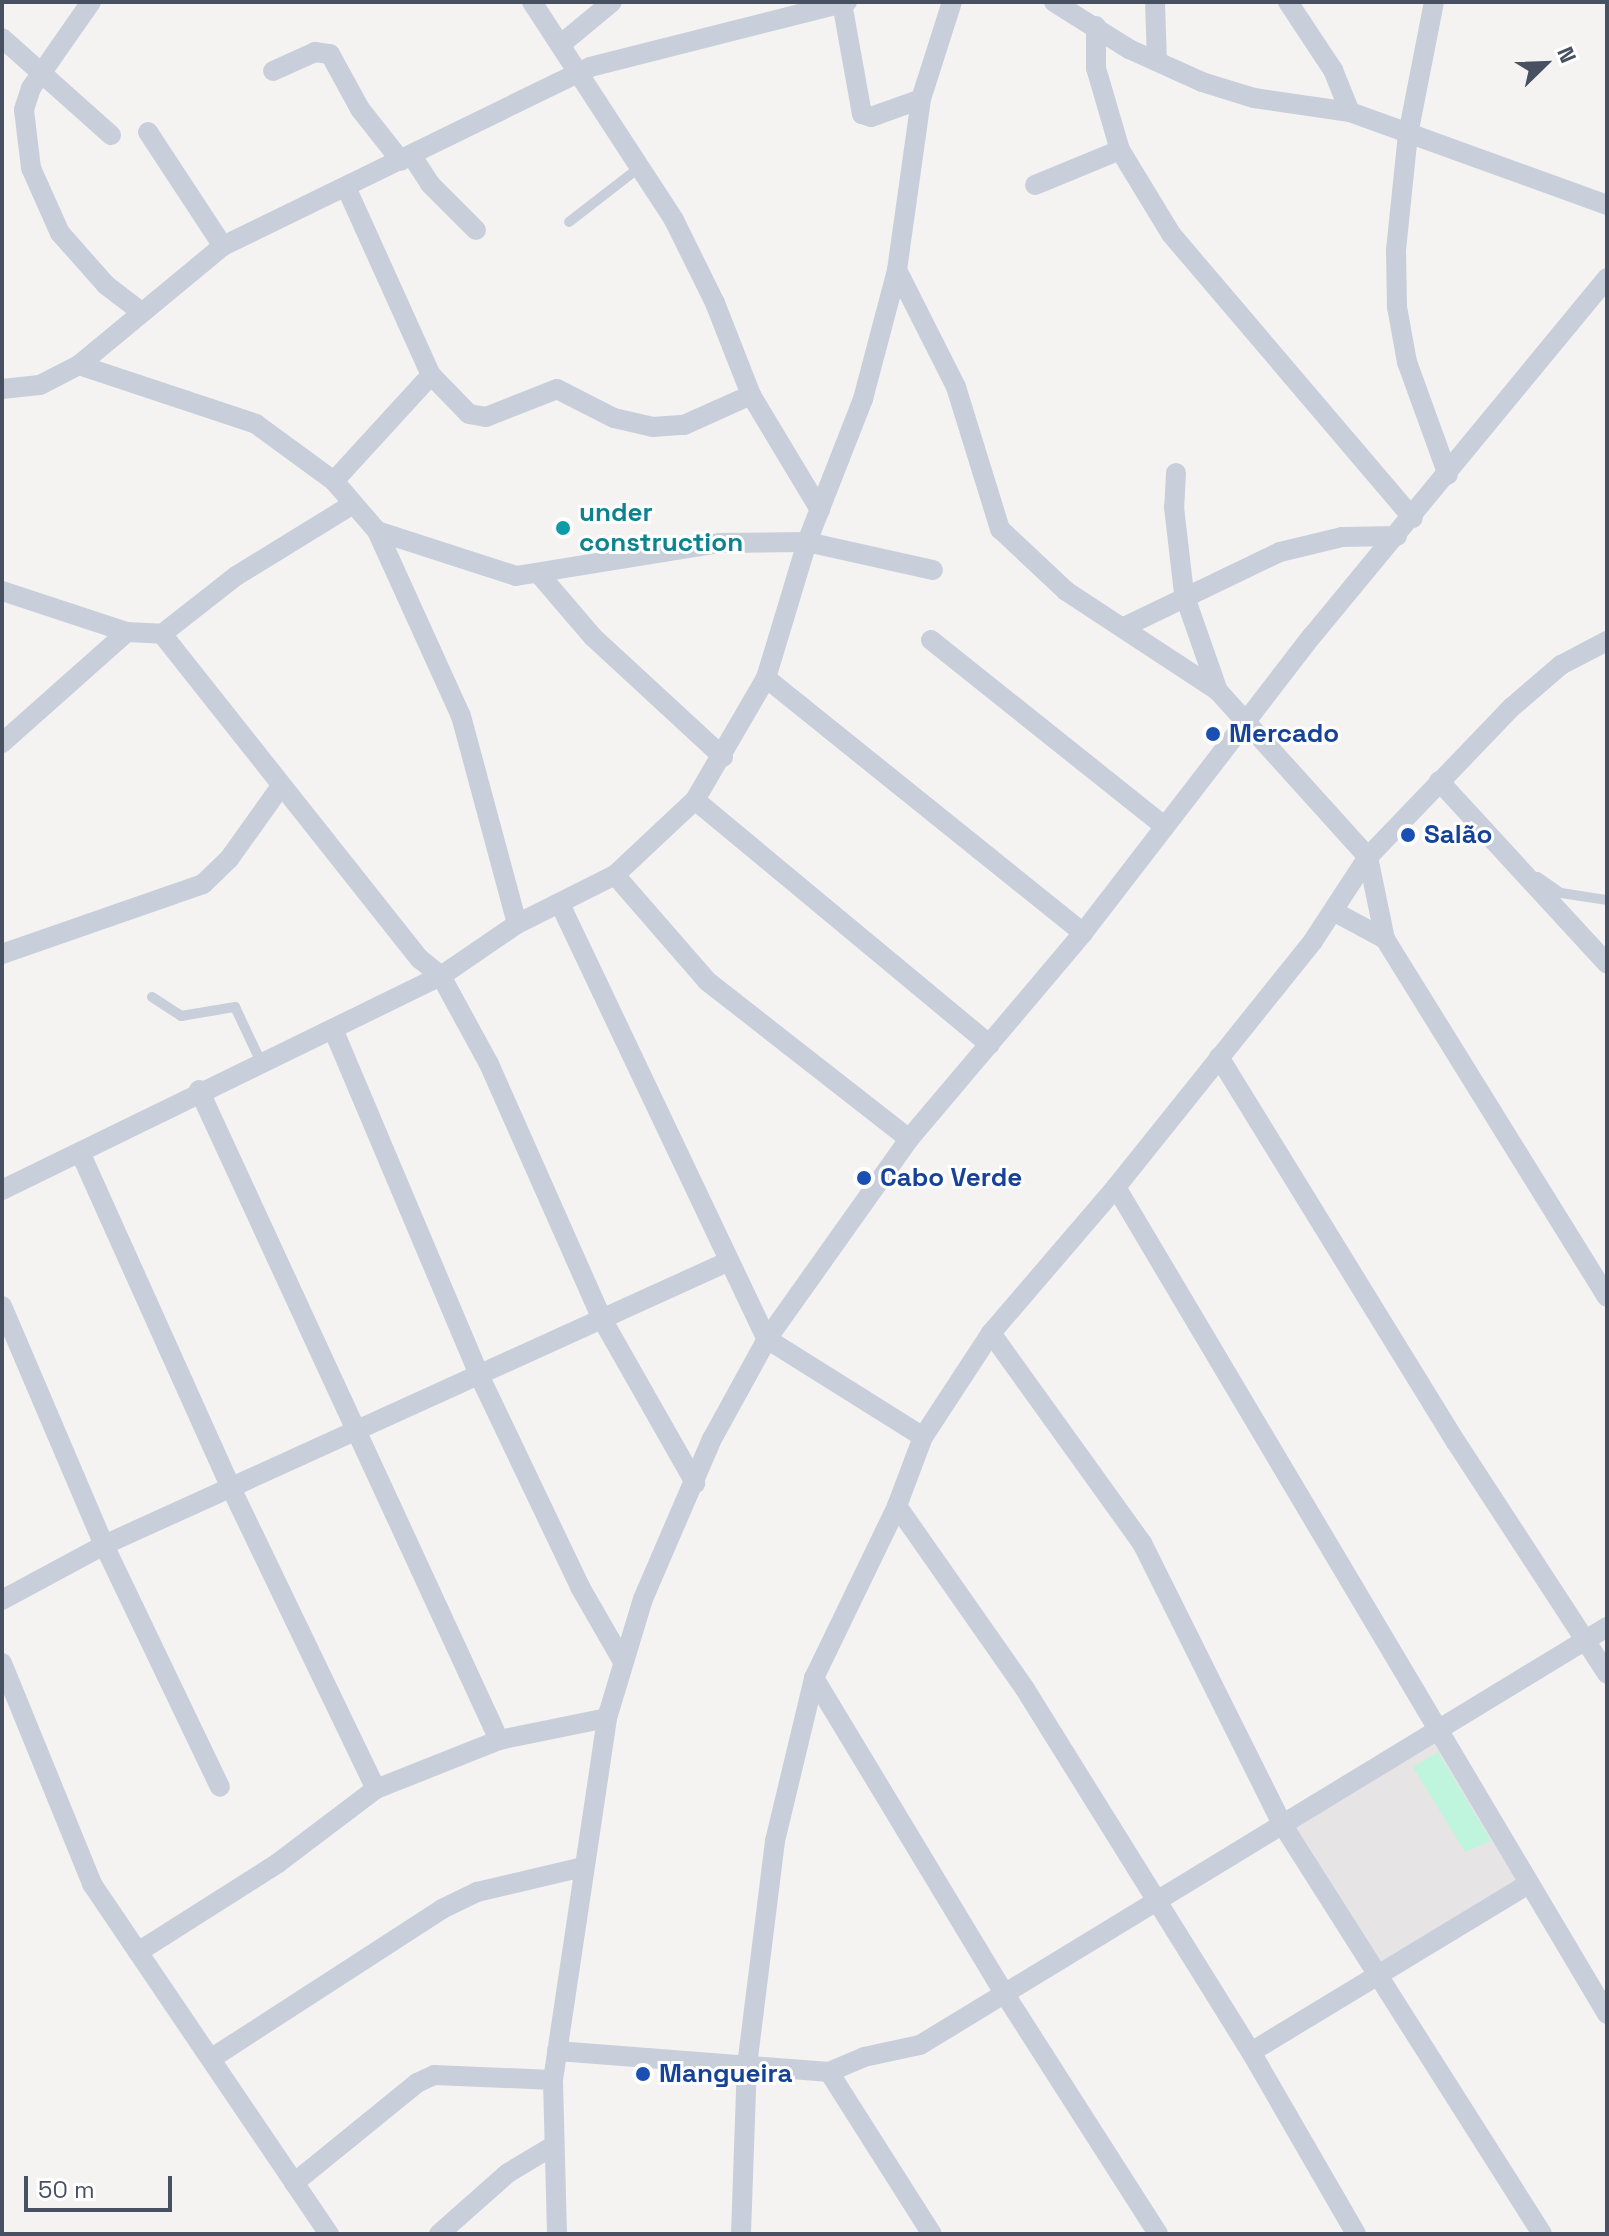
<!DOCTYPE html>
<html>
<head>
<meta charset="utf-8">
<style>
  body { margin:0 }
  #map { position:relative; width:1609px; height:2236px; overflow:hidden; background:#f5f3f2; font-family:"Space Grotesk",sans-serif }
  div>[style] { position:absolute }
  .education>* { inset:0; background:#e6e4e4 }
  .green>* { inset:0; background:#bef5dc }
  .lane>* { height:10px; margin:-5px; padding:0 5px; transform-origin:5px; border-radius:5px; background:#c8cfdb }
  .street>* { height:20px; margin:-10px; padding:0 10px; transform-origin:10px; border-radius:10px; background:#c8cfdb }
  .dots>* { width:22px; height:22px; translate:-50% -50%; box-sizing:border-box; border:4px solid #fff; border-radius:50% }
  span { translate:-50% -50%; white-space:nowrap; text-align:center; line-height:1.15; -webkit-text-stroke:6px #fff; paint-order:stroke }
  .culture-label { font-size:26px; color:#0d838f; font-weight:700 }
  .left { translate:0 -50%; text-align:left }
  .transit-label { font-size:26px; color:#164399; font-weight:700 }
  .frame { position:absolute; inset:0; border:4px solid #485162; pointer-events:none }
  .north { position:absolute; left:1505px; top:24px; width:80px; height:80px; -webkit-text-stroke:6px #fff; paint-order:stroke; rotate:67deg; font-size:22px; font-weight:700; line-height:32px; text-align:center; color:#485162 }
  .north::after { content:''; display:block; margin:auto; width:28px; height:36px; background:#485162; clip-path:polygon(50% 0,100% 100%,50% 72%,0 100%) }
  .scale { position:absolute; left:24px; top:2176px; width:148px; height:36px; box-sizing:border-box; border:4px solid #485162; border-top:0; padding-left:10px; font-size:24px; line-height:28px; white-space:nowrap; color:#485162; -webkit-text-stroke:6px #fff; paint-order:stroke }
</style>
</head>
<body>
<div id="map">
  <div class="education">
    <div style="clip-path:polygon(1437px 1735px,1528px 1884px,1376px 1977px,1282px 1824px)"></div>
  </div>
  <div class="green">
    <div style="clip-path:polygon(1438px 1752px,1491px 1841px,1465px 1852px,1413px 1767px)"></div>
  </div>
  <div class="lane">
    <div style="left:569px;top:222px;width:90px;rotate:-37.8deg"></div>
    <div style="left:1538px;top:877px;width:28px;rotate:35deg"></div>
    <div style="left:1561px;top:893px;width:47px;rotate:8.7deg"></div>
    <div style="left:152px;top:997px;width:35px;rotate:33deg"></div>
    <div style="left:181px;top:1016px;width:55px;rotate:-9.5deg"></div>
    <div style="left:235px;top:1007px;width:61px;rotate:64.7deg"></div>
  </div>
  <div class="street">
    <div style="left:91px;top:2px;width:105px;rotate:124.9deg"></div>
    <div style="left:31px;top:88px;width:23px;rotate:108deg"></div>
    <div style="left:24px;top:110px;width:58px;rotate:83.1deg"></div>
    <div style="left:31px;top:168px;width:71px;rotate:66deg"></div>
    <div style="left:60px;top:233px;width:69px;rotate:48.5deg"></div>
    <div style="left:106px;top:285px;width:43px;rotate:37.4deg"></div>
    <div style="left:532px;top:2px;width:260px;rotate:56.9deg"></div>
    <div style="left:674px;top:220px;width:93px;rotate:63.7deg"></div>
    <div style="left:715px;top:303px;width:99px;rotate:68.6deg"></div>
    <div style="left:751px;top:395px;width:134px;rotate:59deg"></div>
    <div style="left:1054px;top:2px;width:89px;rotate:32.1deg"></div>
    <div style="left:1129px;top:49px;width:80px;rotate:24.3deg"></div>
    <div style="left:1202px;top:82px;width:54px;rotate:17.1deg"></div>
    <div style="left:1254px;top:98px;width:97px;rotate:8.3deg"></div>
    <div style="left:1350px;top:112px;width:273px;rotate:19.9deg"></div>
    <div style="left:1155px;top:2px;width:59px;rotate:88.1deg"></div>
    <div style="left:1288px;top:2px;width:82px;rotate:56.5deg"></div>
    <div style="left:1333px;top:70px;width:45px;rotate:68deg"></div>
    <div style="left:1434px;top:2px;width:135px;rotate:101.1deg"></div>
    <div style="left:1408px;top:134px;width:118px;rotate:95.9deg"></div>
    <div style="left:1396px;top:251px;width:56px;rotate:89deg"></div>
    <div style="left:1397px;top:307px;width:56px;rotate:79.7deg"></div>
    <div style="left:1407px;top:362px;width:120px;rotate:70.1deg"></div>
    <div style="left:842px;top:3px;width:113px;rotate:79.8deg"></div>
    <div style="left:862px;top:114px;width:9px;rotate:18deg"></div>
    <div style="left:871px;top:117px;width:53px;rotate:-19.8deg"></div>
    <div style="left:1096px;top:26px;width:42px;rotate:90deg"></div>
    <div style="left:1096px;top:68px;width:85px;rotate:73.7deg"></div>
    <div style="left:1120px;top:150px;width:98px;rotate:58.7deg"></div>
    <div style="left:1171px;top:234px;width:373px;rotate:49.6deg"></div>
    <div style="left:2px;top:38px;width:146px;rotate:41.7deg"></div>
    <div style="left:560px;top:45px;width:67px;rotate:-39.6deg"></div>
    <div style="left:273px;top:71px;width:46px;rotate:-24.3deg"></div>
    <div style="left:315px;top:52px;width:15px;rotate:8deg"></div>
    <div style="left:330px;top:54px;width:63px;rotate:61.4deg"></div>
    <div style="left:360px;top:109px;width:66px;rotate:51.7deg"></div>
    <div style="left:148px;top:132px;width:136px;rotate:56.7deg"></div>
    <div style="left:412px;top:156px;width:33px;rotate:57deg"></div>
    <div style="left:430px;top:184px;width:65px;rotate:45deg"></div>
    <div style="left:1035px;top:185px;width:92px;rotate:-22.4deg"></div>
    <div style="left:346px;top:187px;width:206px;rotate:65.7deg"></div>
    <div style="left:431px;top:375px;width:54px;rotate:45.7deg"></div>
    <div style="left:469px;top:414px;width:17px;rotate:10deg"></div>
    <div style="left:486px;top:417px;width:76px;rotate:-21.5deg"></div>
    <div style="left:557px;top:389px;width:64px;rotate:27deg"></div>
    <div style="left:614px;top:418px;width:39px;rotate:13deg"></div>
    <div style="left:652px;top:427px;width:32px;rotate:-4deg"></div>
    <div style="left:684px;top:425px;width:73px;rotate:-24.1deg"></div>
    <div style="left:897px;top:270px;width:131px;rotate:63.2deg"></div>
    <div style="left:956px;top:387px;width:149px;rotate:72.8deg"></div>
    <div style="left:1000px;top:529px;width:91px;rotate:43.2deg"></div>
    <div style="left:1066px;top:591px;width:182px;rotate:33.3deg"></div>
    <div style="left:1218px;top:691px;width:224px;rotate:47.9deg"></div>
    <div style="left:1368px;top:857px;width:84px;rotate:78.3deg"></div>
    <div style="left:1385px;top:939px;width:421px;rotate:58.2deg"></div>
    <div style="left:79px;top:365px;width:187px;rotate:-39.6deg"></div>
    <div style="left:223px;top:246px;width:408px;rotate:-26deg"></div>
    <div style="left:590px;top:67px;width:265px;rotate:-14.2deg"></div>
    <div style="left:2px;top:389px;width:38px;rotate:-6deg"></div>
    <div style="left:40px;top:385px;width:44px;rotate:-27.1deg"></div>
    <div style="left:79px;top:365px;width:187px;rotate:18.4deg"></div>
    <div style="left:256px;top:424px;width:97px;rotate:36.2deg"></div>
    <div style="left:334px;top:481px;width:66px;rotate:49.3deg"></div>
    <div style="left:377px;top:531px;width:203px;rotate:65.6deg"></div>
    <div style="left:461px;top:716px;width:215px;rotate:74.9deg"></div>
    <div style="left:1176px;top:473px;width:34px;rotate:93deg"></div>
    <div style="left:1174px;top:507px;width:88px;rotate:83.4deg"></div>
    <div style="left:1184px;top:594px;width:103px;rotate:70.7deg"></div>
    <div style="left:334px;top:481px;width:144px;rotate:-47.5deg"></div>
    <div style="left:377px;top:531px;width:146px;rotate:17.9deg"></div>
    <div style="left:516px;top:576px;width:207px;rotate:-9.2deg"></div>
    <div style="left:720px;top:543px;width:87px;rotate:-0.7deg"></div>
    <div style="left:807px;top:542px;width:129px;rotate:12.5deg"></div>
    <div style="left:539px;top:574px;width:83px;rotate:49.4deg"></div>
    <div style="left:593px;top:637px;width:177px;rotate:42.7deg"></div>
    <div style="left:2px;top:591px;width:132px;rotate:18.2deg"></div>
    <div style="left:127px;top:632px;width:35px;rotate:3deg"></div>
    <div style="left:162px;top:634px;width:415px;rotate:51.6deg"></div>
    <div style="left:420px;top:959px;width:27px;rotate:39deg"></div>
    <div style="left:441px;top:976px;width:100px;rotate:61.4deg"></div>
    <div style="left:489px;top:1064px;width:279px;rotate:66.1deg"></div>
    <div style="left:602px;top:1319px;width:189px;rotate:60.4deg"></div>
    <div style="left:1124px;top:627px;width:173px;rotate:-25.7deg"></div>
    <div style="left:1280px;top:552px;width:64px;rotate:-13.6deg"></div>
    <div style="left:1342px;top:537px;width:55px;rotate:-1deg"></div>
    <div style="left:162px;top:634px;width:94px;rotate:-38.1deg"></div>
    <div style="left:236px;top:576px;width:137px;rotate:-31.6deg"></div>
    <div style="left:931px;top:640px;width:297px;rotate:38.6deg"></div>
    <div style="left:766px;top:678px;width:407px;rotate:38.8deg"></div>
    <div style="left:2px;top:743px;width:167px;rotate:-41.6deg"></div>
    <div style="left:1439px;top:781px;width:248px;rotate:47.4deg"></div>
    <div style="left:695px;top:800px;width:383px;rotate:39.7deg"></div>
    <div style="left:615px;top:875px;width:140px;rotate:49deg"></div>
    <div style="left:707px;top:981px;width:256px;rotate:38deg"></div>
    <div style="left:561px;top:906px;width:480px;rotate:64.6deg"></div>
    <div style="left:767px;top:1339px;width:184px;rotate:32.1deg"></div>
    <div style="left:1333px;top:911px;width:59px;rotate:28.3deg"></div>
    <div style="left:2px;top:954px;width:213px;rotate:-19.2deg"></div>
    <div style="left:203px;top:884px;width:36px;rotate:-44deg"></div>
    <div style="left:229px;top:859px;width:90px;rotate:-54.5deg"></div>
    <div style="left:333px;top:1029px;width:378px;rotate:67.1deg"></div>
    <div style="left:480px;top:1377px;width:233px;rotate:64.5deg"></div>
    <div style="left:580px;top:1587px;width:84px;rotate:60.1deg"></div>
    <div style="left:1219px;top:1057px;width:452px;rotate:58.4deg"></div>
    <div style="left:1456px;top:1442px;width:277px;rotate:56.9deg"></div>
    <div style="left:199px;top:1090px;width:716px;rotate:65.22deg"></div>
    <div style="left:80px;top:1152px;width:371px;rotate:65.8deg"></div>
    <div style="left:232px;top:1490px;width:332px;rotate:64.3deg"></div>
    <div style="left:1116px;top:1187px;width:962px;rotate:59.3deg"></div>
    <div style="left:2px;top:1190px;width:488px;rotate:-26deg"></div>
    <div style="left:441px;top:976px;width:92px;rotate:-34.4deg"></div>
    <div style="left:517px;top:924px;width:110px;rotate:-26.6deg"></div>
    <div style="left:615px;top:875px;width:110px;rotate:-43.2deg"></div>
    <div style="left:695px;top:800px;width:141px;rotate:-59.8deg"></div>
    <div style="left:766px;top:678px;width:142px;rotate:-73.2deg"></div>
    <div style="left:807px;top:542px;width:154px;rotate:-68.6deg"></div>
    <div style="left:863px;top:399px;width:133px;rotate:-75.2deg"></div>
    <div style="left:897px;top:270px;width:173px;rotate:-82deg"></div>
    <div style="left:921px;top:99px;width:102px;rotate:-72.3deg"></div>
    <div style="left:2px;top:1306px;width:260px;rotate:66.9deg"></div>
    <div style="left:104px;top:1545px;width:268px;rotate:64.4deg"></div>
    <div style="left:991px;top:1333px;width:259px;rotate:54.3deg"></div>
    <div style="left:1142px;top:1543px;width:314px;rotate:63.5deg"></div>
    <div style="left:1282px;top:1824px;width:485px;rotate:57.6deg"></div>
    <div style="left:897px;top:1506px;width:223px;rotate:55deg"></div>
    <div style="left:1025px;top:1689px;width:428px;rotate:58.1deg"></div>
    <div style="left:1251px;top:2052px;width:210px;rotate:60deg"></div>
    <div style="left:2px;top:1600px;width:116px;rotate:-28.3deg"></div>
    <div style="left:104px;top:1545px;width:684px;rotate:-24.43deg"></div>
    <div style="left:2px;top:1663px;width:239px;rotate:67.8deg"></div>
    <div style="left:92px;top:1884px;width:423px;rotate:55.9deg"></div>
    <div style="left:814px;top:1678px;width:371px;rotate:58.9deg"></div>
    <div style="left:1006px;top:1996px;width:282px;rotate:57.4deg"></div>
    <div style="left:138px;top:1952px;width:166px;rotate:-32.4deg"></div>
    <div style="left:278px;top:1863px;width:123px;rotate:-37.1deg"></div>
    <div style="left:376px;top:1789px;width:132px;rotate:-21.7deg"></div>
    <div style="left:499px;top:1740px;width:110px;rotate:-11.5deg"></div>
    <div style="left:557px;top:2051px;width:273px;rotate:4.4deg"></div>
    <div style="left:829px;top:2072px;width:38px;rotate:-23deg"></div>
    <div style="left:864px;top:2057px;width:57px;rotate:-12.1deg"></div>
    <div style="left:920px;top:2045px;width:804px;rotate:-31.32deg"></div>
    <div style="left:1251px;top:2052px;width:324px;rotate:-31.2deg"></div>
    <div style="left:212px;top:2058px;width:274px;rotate:-32.9deg"></div>
    <div style="left:442px;top:1909px;width:39px;rotate:-26deg"></div>
    <div style="left:477px;top:1892px;width:109px;rotate:-13.3deg"></div>
    <div style="left:829px;top:2072px;width:192px;rotate:57.6deg"></div>
    <div style="left:294px;top:2183px;width:159px;rotate:-39.1deg"></div>
    <div style="left:417px;top:2083px;width:19px;rotate:-25deg"></div>
    <div style="left:434px;top:2075px;width:119px;rotate:2.4deg"></div>
    <div style="left:439px;top:2234px;width:92px;rotate:-41.5deg"></div>
    <div style="left:508px;top:2173px;width:52px;rotate:-31deg"></div>
    <div style="left:557px;top:2234px;width:154px;rotate:-91.5deg"></div>
    <div style="left:553px;top:2080px;width:366px;rotate:-81.5deg"></div>
    <div style="left:607px;top:1718px;width:124px;rotate:-73.2deg"></div>
    <div style="left:643px;top:1599px;width:174px;rotate:-66.7deg"></div>
    <div style="left:712px;top:1439px;width:114px;rotate:-61.2deg"></div>
    <div style="left:767px;top:1339px;width:245px;rotate:-54.6deg"></div>
    <div style="left:909px;top:1139px;width:270px;rotate:-49.8deg"></div>
    <div style="left:1083px;top:933px;width:375px;rotate:-52.4deg"></div>
    <div style="left:1312px;top:636px;width:464px;rotate:-50.5deg"></div>
    <div style="left:741px;top:2234px;width:168px;rotate:-88deg"></div>
    <div style="left:747px;top:2066px;width:227px;rotate:-82.9deg"></div>
    <div style="left:775px;top:1841px;width:168px;rotate:-76.5deg"></div>
    <div style="left:814px;top:1678px;width:191px;rotate:-64.2deg"></div>
    <div style="left:897px;top:1506px;width:74px;rotate:-69.4deg"></div>
    <div style="left:923px;top:1437px;width:124px;rotate:-56.8deg"></div>
    <div style="left:991px;top:1333px;width:192px;rotate:-49.4deg"></div>
    <div style="left:1116px;top:1187px;width:315px;rotate:-51.3deg"></div>
    <div style="left:1313px;top:941px;width:100px;rotate:-56.8deg"></div>
    <div style="left:1368px;top:857px;width:208px;rotate:-46.2deg"></div>
    <div style="left:1512px;top:707px;width:65px;rotate:-40.6deg"></div>
    <div style="left:1561px;top:665px;width:52px;rotate:-27.6deg"></div>
  </div>
  <div class="dots">
    <div style="left:563px;top:528px;background:#0f9aa8"></div>
    <div style="left:1213px;top:734px;background:#1a4fb4"></div>
    <div style="left:1408px;top:835px;background:#1a4fb4"></div>
    <div style="left:864px;top:1178px;background:#1a4fb4"></div>
    <div style="left:643px;top:2074px;background:#1a4fb4"></div>
  </div>
  <div class="culture-label">
    <span class="left" style="left:579px;top:528px">under<br>construction</span>
  </div>
  <div class="transit-label">
    <span class="left" style="left:1229px;top:734px">Mercado</span>
    <span class="left" style="left:1424px;top:835px">Salão</span>
    <span class="left" style="left:880px;top:1178px">Cabo Verde</span>
    <span class="left" style="left:659px;top:2074px">Mangueira</span>
  </div>
  <div class="frame"></div>
  <div class="north">N</div>
  <div class="scale">50 m</div>
</div>
</body>
</html>
